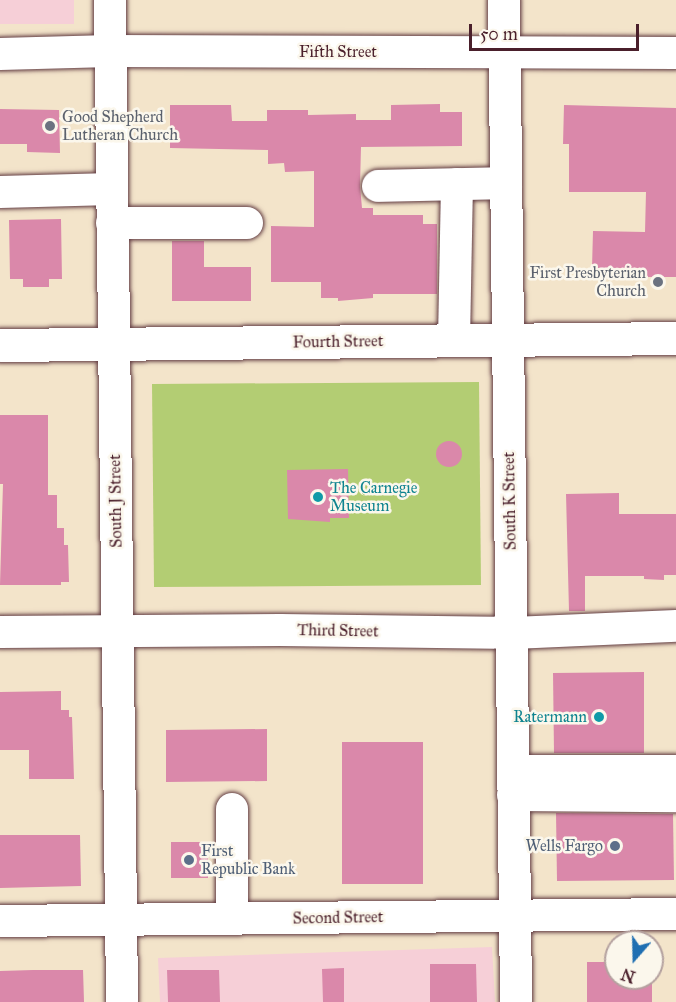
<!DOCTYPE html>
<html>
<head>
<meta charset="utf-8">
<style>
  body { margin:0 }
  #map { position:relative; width:676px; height:1002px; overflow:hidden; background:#f3e4ca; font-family:"IM FELL Great Primer",serif }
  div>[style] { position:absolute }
  .built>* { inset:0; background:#f6cfd7 }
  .green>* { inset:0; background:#b3cd73 }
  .building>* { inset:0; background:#da88aa }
  .round { border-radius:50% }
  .roads { filter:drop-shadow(0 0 2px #633d43) drop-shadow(0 0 2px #633d43) }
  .minor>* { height:32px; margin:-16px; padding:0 16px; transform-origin:16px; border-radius:16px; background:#fff }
  .major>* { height:33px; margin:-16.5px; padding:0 16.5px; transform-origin:16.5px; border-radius:16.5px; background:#fff }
  .dots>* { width:16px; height:16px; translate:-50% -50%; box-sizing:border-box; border:3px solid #fbf7ec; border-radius:50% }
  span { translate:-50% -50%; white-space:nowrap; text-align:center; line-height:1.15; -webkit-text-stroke:5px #fbf7ec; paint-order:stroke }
  .street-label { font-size:16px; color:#4a1f2b }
  .worship-label { font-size:16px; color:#5b616d }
  .left { translate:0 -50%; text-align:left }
  .right { translate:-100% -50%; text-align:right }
  .culture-label { font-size:16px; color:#0d838f }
  .service-label { font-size:16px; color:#4e5e75 }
  .north { position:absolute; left:604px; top:930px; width:60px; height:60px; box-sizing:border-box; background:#fbf7ec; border:2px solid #b4a19f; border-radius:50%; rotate:200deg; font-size:16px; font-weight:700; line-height:24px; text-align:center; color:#4a1f2b }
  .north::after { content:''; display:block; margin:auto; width:21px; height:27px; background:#1f6fb2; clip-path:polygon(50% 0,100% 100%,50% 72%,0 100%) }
  .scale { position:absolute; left:469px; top:24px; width:170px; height:27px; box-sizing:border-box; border:3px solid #4a1f2b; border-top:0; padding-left:8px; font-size:18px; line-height:21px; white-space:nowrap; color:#4a1f2b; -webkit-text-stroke:4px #fbf7ec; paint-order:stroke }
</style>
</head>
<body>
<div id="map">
  <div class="built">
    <div style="clip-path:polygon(0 0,74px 0,74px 24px,0 24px)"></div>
    <div style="clip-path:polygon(492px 947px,495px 1002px,160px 1002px,158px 958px)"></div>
  </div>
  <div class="green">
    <div style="clip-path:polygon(479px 382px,481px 585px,154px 587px,152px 384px)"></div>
  </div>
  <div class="building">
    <div style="clip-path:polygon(440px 104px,440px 112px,462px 112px,462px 146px,361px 147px,360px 186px,362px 208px,373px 208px,373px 215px,423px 215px,423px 224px,437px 224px,437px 294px,373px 294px,373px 298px,338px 301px,338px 298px,321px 298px,321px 282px,271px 282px,271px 226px,314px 227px,314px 171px,285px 172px,284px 163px,268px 164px,268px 150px,170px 148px,170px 105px,231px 105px,232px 121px,267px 121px,267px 110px,308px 110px,308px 115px,356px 114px,356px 120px,391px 120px,391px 105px)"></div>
    <div style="clip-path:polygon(564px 105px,676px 108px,676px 277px,645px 277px,644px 268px,592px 268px,593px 231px,645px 232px,646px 192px,569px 192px,569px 144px,563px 144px)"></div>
    <div style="clip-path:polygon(0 109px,59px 110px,60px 153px,27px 152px,27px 144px,0 144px)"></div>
    <div style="clip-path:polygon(61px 219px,62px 279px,49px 279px,49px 287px,23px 287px,23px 279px,10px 279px,9px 220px)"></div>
    <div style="clip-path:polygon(172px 241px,204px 241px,204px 267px,251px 267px,251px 301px,172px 301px)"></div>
    <div style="clip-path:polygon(0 415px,48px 415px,48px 495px,57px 495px,57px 528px,64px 528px,64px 545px,68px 545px,69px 582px,61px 582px,61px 585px,0 585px,3px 484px,0 484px)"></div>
    <div class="round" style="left:436px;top:441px;width:26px;height:26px"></div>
    <div style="clip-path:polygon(348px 469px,349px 518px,330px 518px,330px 522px,288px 519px,287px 470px)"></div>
    <div style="clip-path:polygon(619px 493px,619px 514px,676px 514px,676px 575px,664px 575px,664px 580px,644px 579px,644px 576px,585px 576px,585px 611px,569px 611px,566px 494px)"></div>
    <div style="clip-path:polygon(644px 672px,644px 753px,554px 753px,553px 673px)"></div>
    <div style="clip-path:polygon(61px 691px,61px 710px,69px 710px,69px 717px,72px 717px,74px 779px,29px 779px,29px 750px,0 750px,0 692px)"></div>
    <div style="clip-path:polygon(267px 729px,267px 781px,166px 782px,166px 730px)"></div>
    <div style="clip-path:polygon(342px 742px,423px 742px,423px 884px,342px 884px)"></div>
    <div style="clip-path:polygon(556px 813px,673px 814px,674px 880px,557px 881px)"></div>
    <div style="clip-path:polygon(0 835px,80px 835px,81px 886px,0 888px)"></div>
    <div style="clip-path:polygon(171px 842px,208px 842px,208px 878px,171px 878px)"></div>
    <div style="clip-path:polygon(587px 962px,614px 962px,614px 978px,652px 978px,652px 1002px,587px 1002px)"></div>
    <div style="clip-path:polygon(430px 964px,476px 964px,477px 1002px,430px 1002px)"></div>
    <div style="clip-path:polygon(344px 968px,344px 1002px,323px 1002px,322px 969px)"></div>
    <div style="clip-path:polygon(33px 970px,83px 970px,84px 1002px,0 1002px,0 971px)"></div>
    <div style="clip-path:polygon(167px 970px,219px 970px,220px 1002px,168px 1002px)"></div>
  </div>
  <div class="roads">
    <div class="minor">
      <div style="left:110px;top:0;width:1002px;rotate:89.31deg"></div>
      <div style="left:504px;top:0;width:1002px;rotate:89.31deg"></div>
      <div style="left:0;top:54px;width:110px;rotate:-1.6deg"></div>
      <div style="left:110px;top:51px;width:566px;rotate:0.2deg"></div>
      <div style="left:378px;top:186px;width:128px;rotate:-1.3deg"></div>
      <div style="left:0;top:192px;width:112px;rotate:-1.5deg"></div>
      <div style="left:112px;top:223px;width:135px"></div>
      <div style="left:454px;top:340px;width:156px;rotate:-88.9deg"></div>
      <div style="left:0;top:632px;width:280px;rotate:-0.4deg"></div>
      <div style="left:280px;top:630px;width:233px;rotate:0.7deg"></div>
      <div style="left:513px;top:633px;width:163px;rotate:-2.5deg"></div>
      <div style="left:513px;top:771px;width:163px"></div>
      <div style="left:513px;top:795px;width:163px;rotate:0.4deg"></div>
      <div style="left:232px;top:809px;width:110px;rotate:90deg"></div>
      <div style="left:0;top:921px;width:676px;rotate:-0.59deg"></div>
    </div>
    <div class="major">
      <div style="left:0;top:345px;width:676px;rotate:-0.59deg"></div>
    </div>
  </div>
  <div class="dots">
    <div style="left:50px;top:126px;background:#6b7280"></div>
    <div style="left:658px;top:282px;background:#6b7280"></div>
    <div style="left:318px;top:497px;background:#0f9aa8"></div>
    <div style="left:599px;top:717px;background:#0f9aa8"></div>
    <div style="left:615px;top:846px;background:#5c6f8a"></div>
    <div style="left:189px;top:860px;background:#5c6f8a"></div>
  </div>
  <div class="street-label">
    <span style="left:338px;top:52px">Fifth Street</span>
    <span style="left:338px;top:342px;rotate:-1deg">Fourth Street</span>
    <span style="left:116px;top:501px;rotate:-91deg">South J Street</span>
    <span style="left:510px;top:501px;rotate:-91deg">South K Street</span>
    <span style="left:338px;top:631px;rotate:1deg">Third Street</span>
    <span style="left:338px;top:918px;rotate:-1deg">Second Street</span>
  </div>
  <div class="worship-label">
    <span class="left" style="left:62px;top:126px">Good Shepherd<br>Lutheran Church</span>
    <span class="right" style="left:646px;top:282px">First Presbyterian<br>Church</span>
  </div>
  <div class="culture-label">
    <span class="left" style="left:330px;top:497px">The Carnegie<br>Museum</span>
    <span class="right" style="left:587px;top:717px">Ratermann</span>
  </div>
  <div class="service-label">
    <span class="right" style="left:603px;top:846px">Wells Fargo</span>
    <span class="left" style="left:201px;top:860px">First<br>Republic Bank</span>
  </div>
  <div class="north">N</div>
  <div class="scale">50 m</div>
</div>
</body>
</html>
